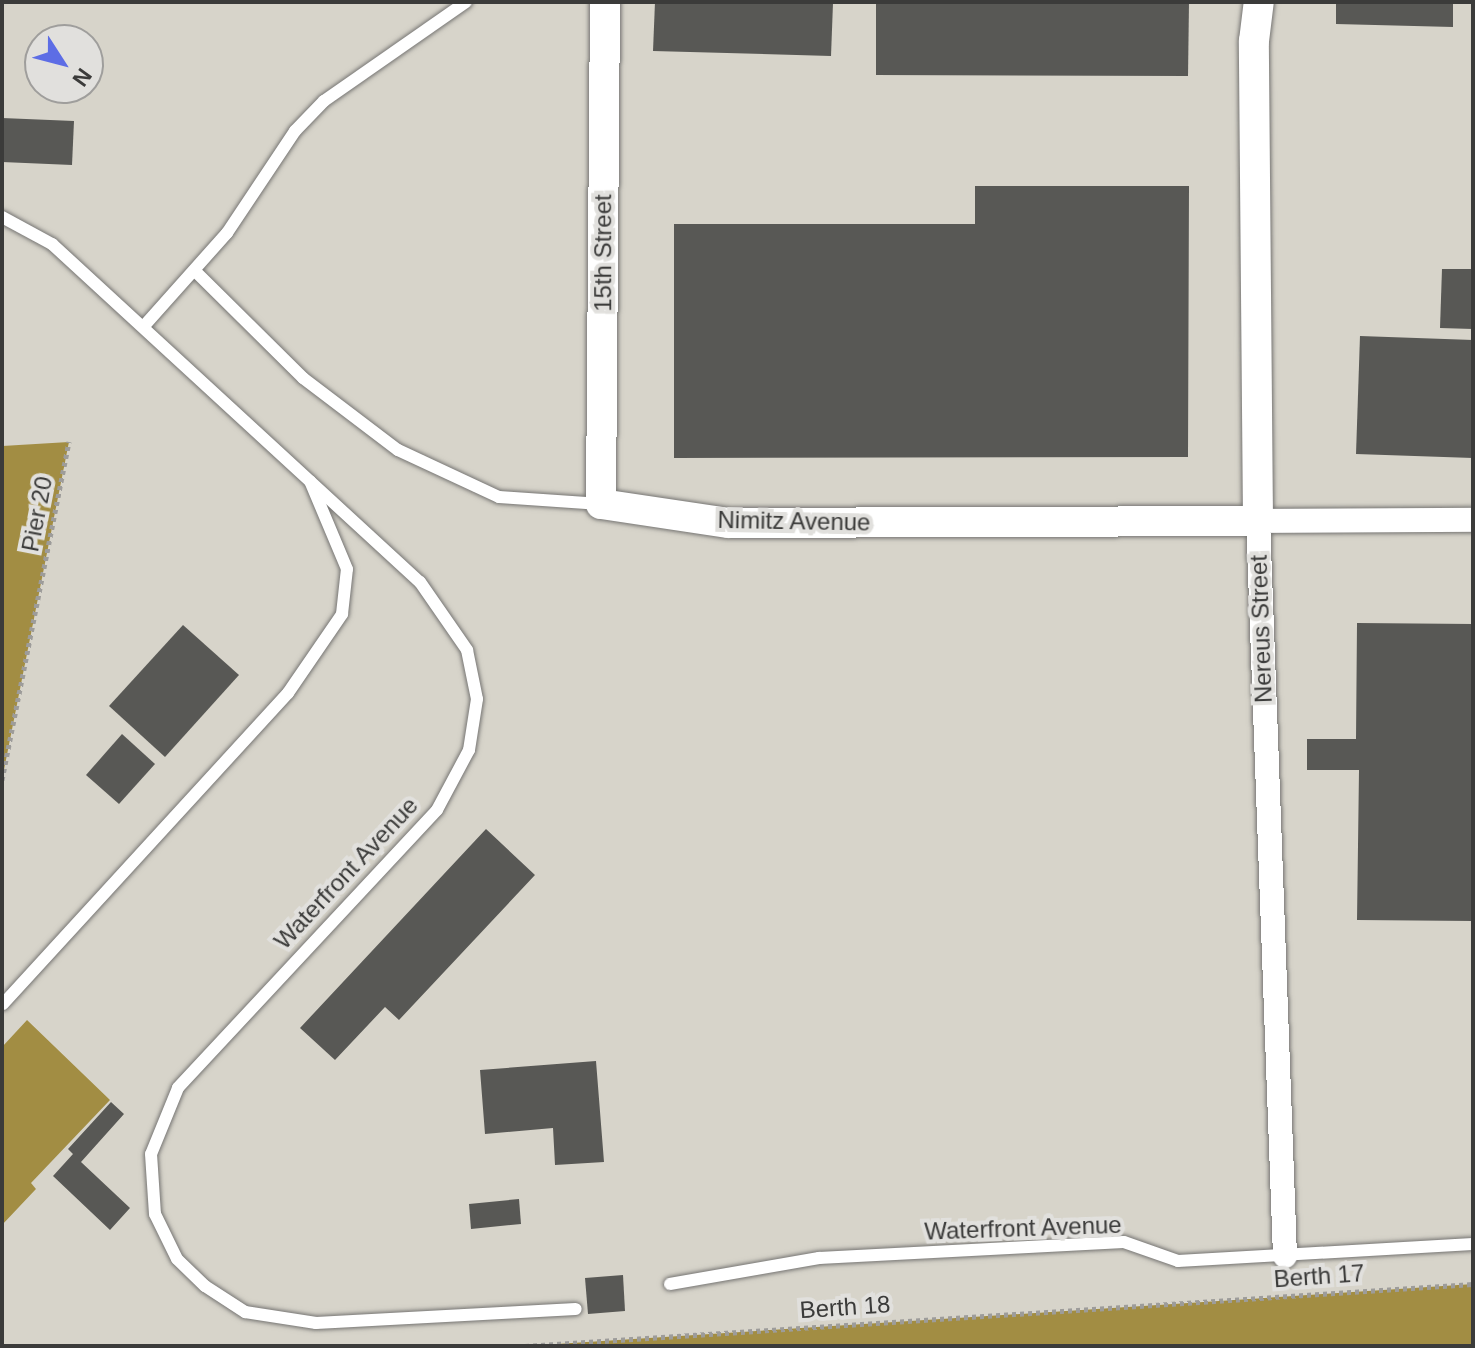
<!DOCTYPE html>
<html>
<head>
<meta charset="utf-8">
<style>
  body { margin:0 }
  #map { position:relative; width:1475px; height:1348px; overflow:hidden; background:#e1e0dd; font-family:Arial,sans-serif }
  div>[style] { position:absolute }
  .built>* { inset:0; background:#d7d4ca }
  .water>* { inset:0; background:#a28d43 }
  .building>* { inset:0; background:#585855 }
  .path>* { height:5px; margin-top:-2.5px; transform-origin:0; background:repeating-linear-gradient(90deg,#9d9c9a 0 4px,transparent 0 8px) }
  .roads { filter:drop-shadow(0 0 2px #767573) drop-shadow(0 0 2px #767573) }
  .service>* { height:12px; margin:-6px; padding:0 6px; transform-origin:6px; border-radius:6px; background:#fff }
  .minor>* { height:24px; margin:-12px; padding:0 12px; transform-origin:12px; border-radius:12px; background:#fff }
  .tertiary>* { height:30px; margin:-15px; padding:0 15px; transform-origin:15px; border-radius:15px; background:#fff }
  span { translate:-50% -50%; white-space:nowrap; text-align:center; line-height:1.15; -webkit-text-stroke:8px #e1e0dd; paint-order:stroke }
  .street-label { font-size:24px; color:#3b3b3a }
  .frame { position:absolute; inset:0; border:4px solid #3b3b3a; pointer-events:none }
  .north { position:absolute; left:24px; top:24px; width:80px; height:80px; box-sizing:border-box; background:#e1e0dd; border:2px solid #9f9e9c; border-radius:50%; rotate:126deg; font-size:22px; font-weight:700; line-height:32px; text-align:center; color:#3b3b3a }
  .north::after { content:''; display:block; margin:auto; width:28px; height:36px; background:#5d6de5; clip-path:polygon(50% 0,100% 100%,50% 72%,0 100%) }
</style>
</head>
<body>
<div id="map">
  <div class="built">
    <div style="clip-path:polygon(evenodd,2px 2px,1473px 2px,1473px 1284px,521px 1346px,2px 1346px,2px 1225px,36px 1189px,31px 1184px,27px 1020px,2px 1047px,2px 780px,69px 443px,2px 446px,2px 2px,40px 40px,88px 40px,88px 88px,40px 88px,40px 40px)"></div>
  </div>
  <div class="water">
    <div style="clip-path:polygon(69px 442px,2px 780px,2px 446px)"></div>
    <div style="clip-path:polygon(27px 1020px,110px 1100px,31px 1183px,36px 1189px,2px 1225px,2px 1047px)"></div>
    <div style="clip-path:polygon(1473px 1284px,1473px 1346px,525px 1346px,1249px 1299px)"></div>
  </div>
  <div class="building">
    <div style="clip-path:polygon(655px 2px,833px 3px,831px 56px,653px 51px)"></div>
    <div style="clip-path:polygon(876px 2px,1189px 2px,1188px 76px,876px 75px)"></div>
    <div style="clip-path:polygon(1336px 2px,1453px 2px,1453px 27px,1336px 24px)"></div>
    <div style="clip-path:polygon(2px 118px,74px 121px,72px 165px,2px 162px)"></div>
    <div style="clip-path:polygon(975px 186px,1189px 186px,1188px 457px,674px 458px,674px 224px,975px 224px)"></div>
    <div style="clip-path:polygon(1442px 269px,1473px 269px,1473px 329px,1440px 328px)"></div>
    <div style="clip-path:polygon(1360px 336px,1473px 340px,1473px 458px,1356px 454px)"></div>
    <div style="clip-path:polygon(1357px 623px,1473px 624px,1473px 921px,1357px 920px,1359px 770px,1307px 770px,1307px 739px,1356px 739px)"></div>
    <div style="clip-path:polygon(183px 625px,239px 675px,165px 757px,109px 706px)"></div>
    <div style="clip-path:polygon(122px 734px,155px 764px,119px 804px,86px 775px)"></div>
    <div style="clip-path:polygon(486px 829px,535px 875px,399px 1020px,385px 1007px,335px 1060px,300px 1028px)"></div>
    <div style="clip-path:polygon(596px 1061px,604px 1162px,555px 1165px,553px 1128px,485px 1134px,480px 1070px)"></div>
    <div style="clip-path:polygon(111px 1102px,124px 1114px,81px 1162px,130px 1208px,110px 1230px,53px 1176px,73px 1154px,68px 1149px)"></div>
    <div style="clip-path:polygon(519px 1199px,521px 1224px,471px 1229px,469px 1204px)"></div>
    <div style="clip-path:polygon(623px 1275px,625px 1311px,588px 1314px,585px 1278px)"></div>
  </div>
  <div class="path">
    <div style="left:2px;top:780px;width:345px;rotate:-78.8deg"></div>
    <div style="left:525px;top:1346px;width:950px;rotate:-3.74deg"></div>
  </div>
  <div class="roads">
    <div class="service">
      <div style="left:2px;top:217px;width:57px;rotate:28.4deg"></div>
      <div style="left:52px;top:244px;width:500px;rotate:42.6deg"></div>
      <div style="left:420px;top:582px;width:83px;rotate:55.3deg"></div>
      <div style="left:467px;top:650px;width:50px;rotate:78.5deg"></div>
      <div style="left:477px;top:699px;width:52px;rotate:98.9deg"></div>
      <div style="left:469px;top:750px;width:68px;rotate:118.1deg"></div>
      <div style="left:437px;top:810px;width:380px;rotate:133deg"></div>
      <div style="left:178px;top:1088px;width:71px;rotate:112.2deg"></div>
      <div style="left:151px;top:1154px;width:60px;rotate:86.2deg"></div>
      <div style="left:155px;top:1214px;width:50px;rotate:63.9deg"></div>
      <div style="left:177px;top:1259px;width:39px;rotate:44deg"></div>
      <div style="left:205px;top:1286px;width:48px;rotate:33deg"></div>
      <div style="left:245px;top:1312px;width:72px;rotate:8.8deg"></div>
      <div style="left:316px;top:1323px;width:260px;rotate:-3.1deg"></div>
      <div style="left:196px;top:272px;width:151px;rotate:44.7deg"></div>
      <div style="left:303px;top:378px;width:119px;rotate:37.2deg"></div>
      <div style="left:398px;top:450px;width:111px;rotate:25deg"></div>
      <div style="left:499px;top:497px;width:102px;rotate:3.9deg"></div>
      <div style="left:144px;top:326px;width:125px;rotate:-48.3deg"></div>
      <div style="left:227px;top:233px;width:123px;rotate:-56.3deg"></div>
      <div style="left:295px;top:131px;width:42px;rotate:-46deg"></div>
      <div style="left:324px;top:101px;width:173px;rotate:-34.9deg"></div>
      <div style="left:3px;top:1004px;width:422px;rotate:-47.5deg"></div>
      <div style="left:288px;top:693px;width:96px;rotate:-55.6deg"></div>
      <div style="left:342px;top:614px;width:45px;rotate:-83.7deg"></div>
      <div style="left:347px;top:569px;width:95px;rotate:-112.8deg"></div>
      <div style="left:670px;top:1284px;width:151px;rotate:-9.9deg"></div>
      <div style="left:819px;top:1258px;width:305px;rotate:-3deg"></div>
      <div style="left:1124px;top:1242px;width:57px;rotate:19.4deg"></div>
      <div style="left:1178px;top:1261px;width:295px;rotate:-3.3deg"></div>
    </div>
    <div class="minor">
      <div style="left:1285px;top:1256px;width:735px;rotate:-92.1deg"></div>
      <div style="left:1258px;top:521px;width:215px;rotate:-0.3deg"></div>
    </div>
    <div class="tertiary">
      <div style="left:605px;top:2px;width:502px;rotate:90.46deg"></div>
      <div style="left:601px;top:504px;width:128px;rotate:8.5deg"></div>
      <div style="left:728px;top:523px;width:530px;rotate:-0.22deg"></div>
      <div style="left:1258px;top:521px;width:480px;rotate:-90.5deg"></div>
      <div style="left:1254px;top:41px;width:39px;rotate:-83deg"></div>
    </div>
  </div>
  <div class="street-label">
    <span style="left:603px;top:253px;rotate:-90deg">15th Street</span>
    <span style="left:37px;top:514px;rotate:-79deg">Pier 20</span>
    <span style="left:794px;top:521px;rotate:1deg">Nimitz Avenue</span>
    <span style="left:1261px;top:629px;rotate:-92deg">Nereus Street</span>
    <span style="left:346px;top:873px;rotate:-47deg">Waterfront Avenue</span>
    <span style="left:1023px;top:1228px;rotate:-2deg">Waterfront Avenue</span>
    <span style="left:1319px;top:1276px;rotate:-4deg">Berth 17</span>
    <span style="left:845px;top:1307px;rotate:-4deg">Berth 18</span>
  </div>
  <div class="frame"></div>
  <div class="north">N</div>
</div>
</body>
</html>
